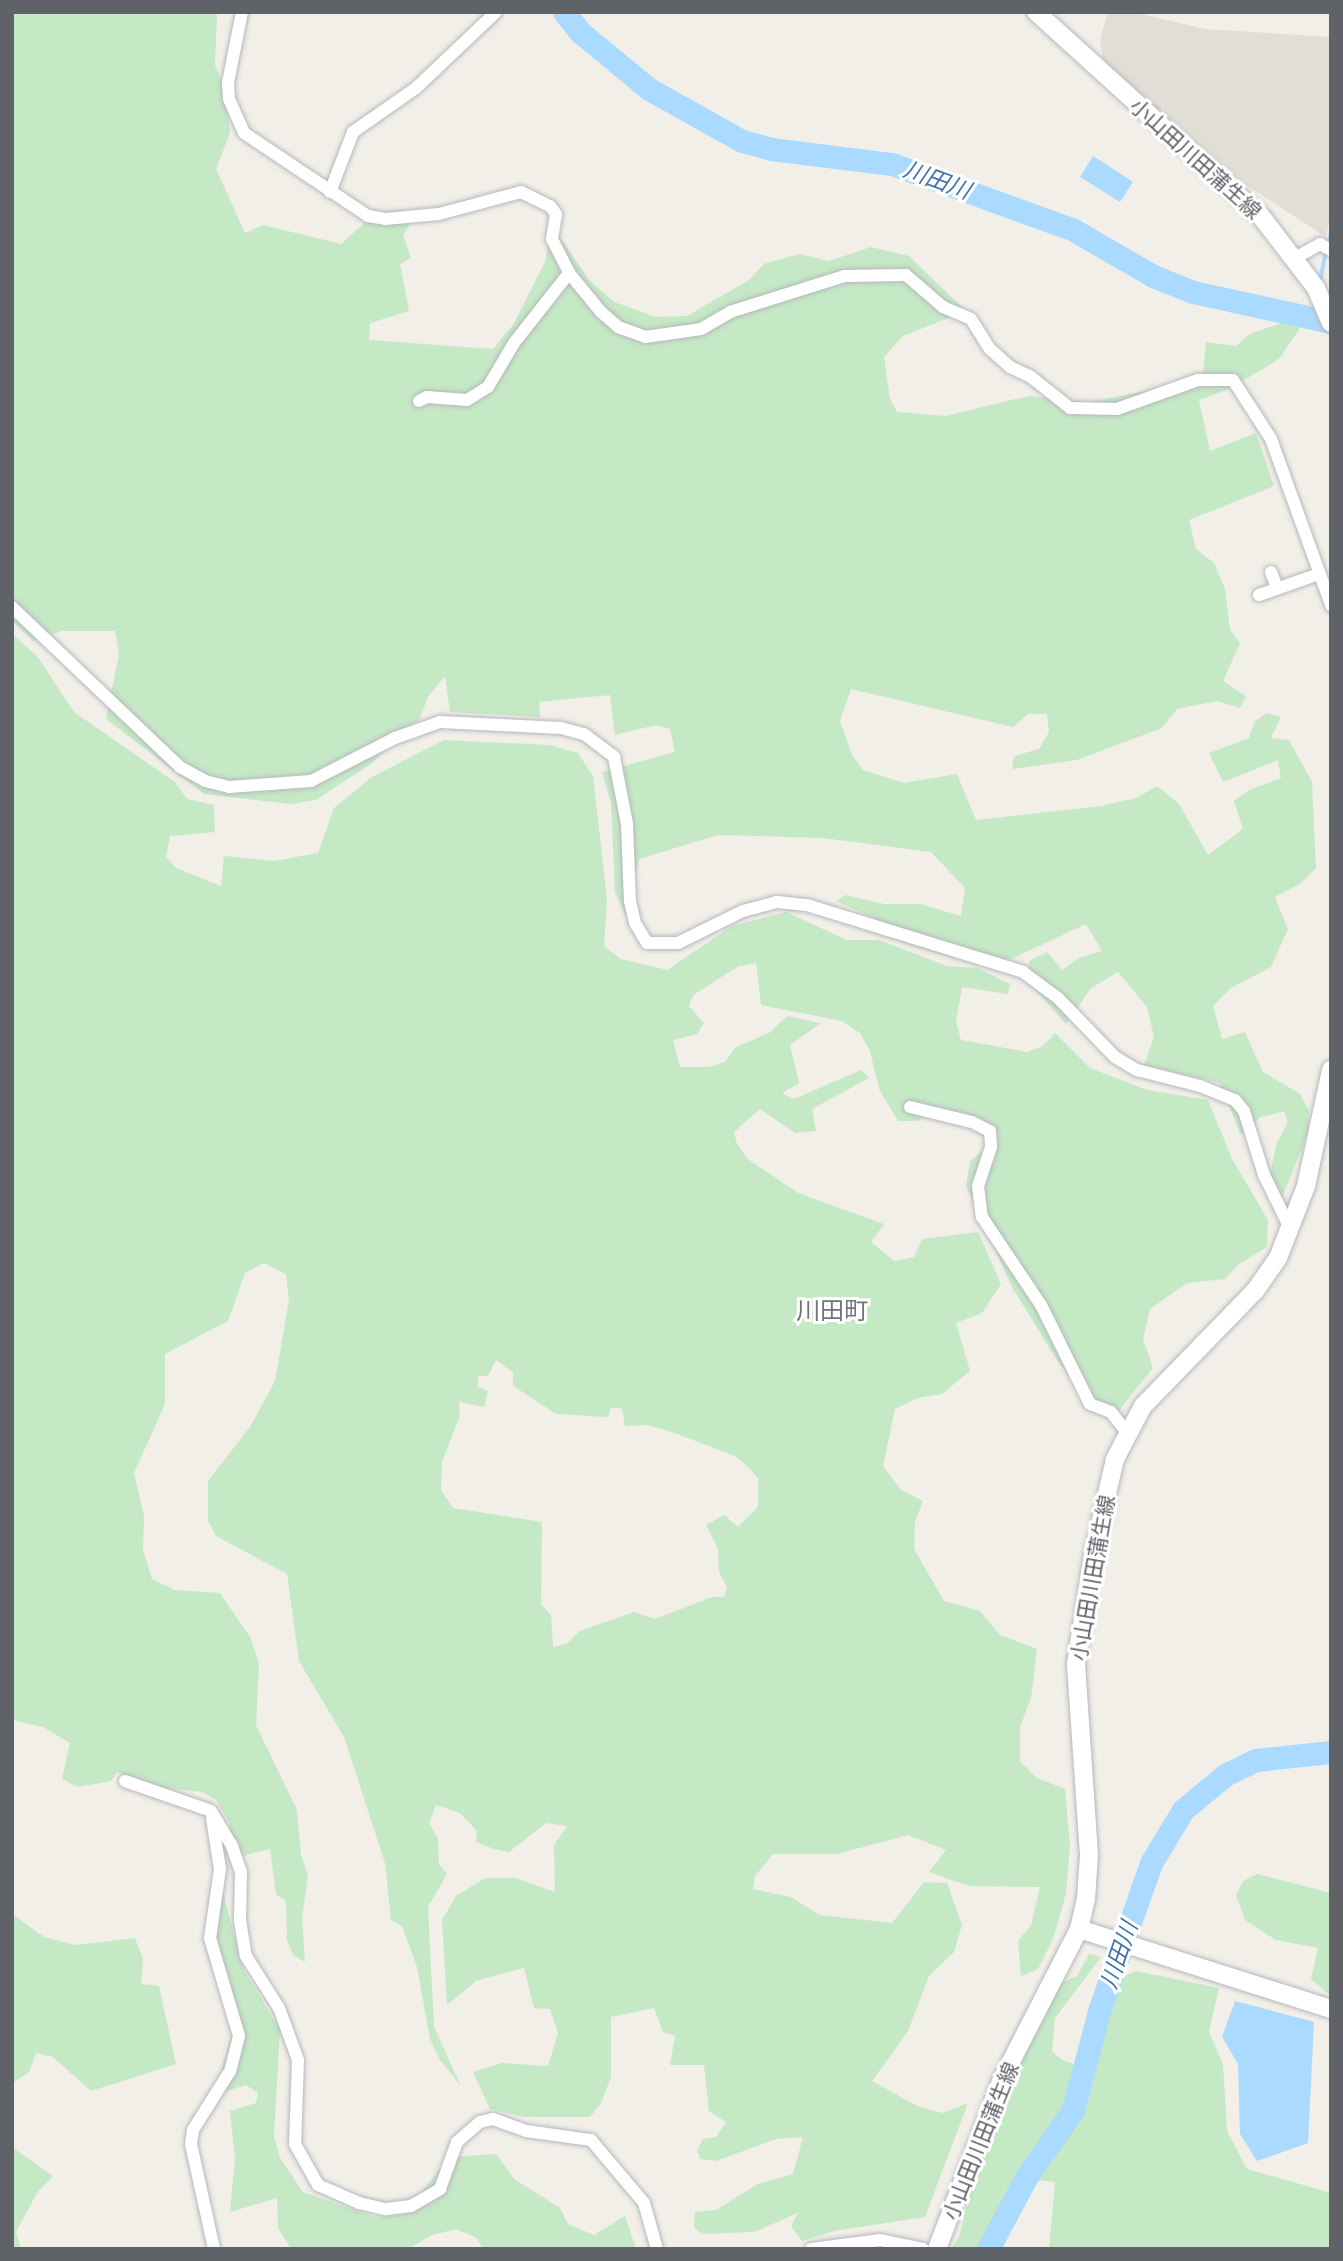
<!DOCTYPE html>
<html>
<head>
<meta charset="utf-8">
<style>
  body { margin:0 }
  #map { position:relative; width:1343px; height:2261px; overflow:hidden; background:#f1efe8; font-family:Mulish,"Noto Sans JP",sans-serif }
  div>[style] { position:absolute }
  .education>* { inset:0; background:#e1ded6 }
  .green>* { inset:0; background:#c5e8c5 }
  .water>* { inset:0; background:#aadaff }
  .stream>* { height:3.5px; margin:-1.75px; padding:0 1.75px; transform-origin:1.75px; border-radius:1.75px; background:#aadaff }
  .river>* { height:23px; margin:-11.5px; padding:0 11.5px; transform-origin:11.5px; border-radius:11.5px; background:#aadaff }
  .roads { filter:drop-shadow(0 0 2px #b5b8bc) drop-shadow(0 0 2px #b5b8bc) }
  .street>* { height:12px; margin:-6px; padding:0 6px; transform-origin:6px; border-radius:6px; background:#fff }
  .secondary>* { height:18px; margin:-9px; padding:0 9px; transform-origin:9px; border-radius:9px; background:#fff }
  span { translate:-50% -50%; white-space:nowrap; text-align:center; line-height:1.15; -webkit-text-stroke:6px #fff; paint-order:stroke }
  .street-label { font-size:21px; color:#5f6368 }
  .water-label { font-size:23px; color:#4174aa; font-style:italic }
  .quarter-label { font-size:24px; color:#70757a }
  .frame { position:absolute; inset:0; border:14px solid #5f6368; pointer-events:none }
</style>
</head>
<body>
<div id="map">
  <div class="education">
    <div style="clip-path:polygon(1108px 12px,1133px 12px,1205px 29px,1331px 37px,1331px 212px,1326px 237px,1234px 177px,1103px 59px,1100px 40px)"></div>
  </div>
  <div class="green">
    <div style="clip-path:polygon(12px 12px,217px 12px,215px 65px,225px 91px,230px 133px,216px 169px,245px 233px,263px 225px,341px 244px,375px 213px,405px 210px,429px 218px,410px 224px,403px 235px,411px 258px,400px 264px,409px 311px,370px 323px,369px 340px,493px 349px,513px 325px,545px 262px,552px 225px,589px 280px,614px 302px,656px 317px,687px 316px,749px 280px,764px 264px,799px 254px,829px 261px,871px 247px,909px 256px,966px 311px,903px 336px,884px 357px,890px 399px,897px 412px,945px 416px,1029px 396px,1089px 402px,1191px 382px,1203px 373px,1206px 342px,1236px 346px,1250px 334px,1287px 321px,1300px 328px,1279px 359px,1229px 389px,1199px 400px,1210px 451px,1256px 433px,1274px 486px,1189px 520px,1196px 549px,1214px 563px,1225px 589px,1230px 630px,1240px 643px,1223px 681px,1246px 696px,1240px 708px,1217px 701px,1177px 709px,1162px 728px,1077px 760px,1012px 769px,1014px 756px,1039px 749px,1049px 732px,1047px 714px,1028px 714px,1013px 727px,851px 689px,840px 721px,852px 755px,863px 770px,904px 783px,957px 774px,976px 820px,1101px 806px,1136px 798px,1157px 786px,1179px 804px,1208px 855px,1243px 829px,1234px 801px,1249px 790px,1281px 778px,1278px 760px,1223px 782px,1209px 753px,1249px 738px,1255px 721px,1267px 713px,1281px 717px,1271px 738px,1289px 740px,1312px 782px,1316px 868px,1300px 884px,1275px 897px,1288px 929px,1271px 967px,1231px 988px,1213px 1006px,1222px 1039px,1245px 1032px,1263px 1072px,1300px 1094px,1309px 1111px,1308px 1134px,1277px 1209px,1266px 1196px,1276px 1145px,1288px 1122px,1284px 1111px,1259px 1118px,1241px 1135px,1220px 1083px,1144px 1065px,1154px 1037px,1147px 1007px,1118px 972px,1091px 988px,1066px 1024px,1029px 983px,1029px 961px,1047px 952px,1062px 970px,1079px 958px,1102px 951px,1086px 924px,1011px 959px,949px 957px,893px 939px,892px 926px,836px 901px,845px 895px,884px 904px,920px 904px,961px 916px,965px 888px,931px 852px,823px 838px,718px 835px,639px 859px,626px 916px,615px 893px,611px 803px,602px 772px,675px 752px,670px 729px,656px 725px,615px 735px,610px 695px,539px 702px,540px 717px,450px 712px,445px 676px,428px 697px,420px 718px,372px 763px,316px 800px,291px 804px,204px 794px,106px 719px,119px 654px,115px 631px,61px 631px,33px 641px,12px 621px)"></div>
    <div style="clip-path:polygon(evenodd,12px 634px,37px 656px,74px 712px,175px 782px,187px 799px,214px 805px,215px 832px,170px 836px,166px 857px,176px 868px,221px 886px,224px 856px,274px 861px,318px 853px,334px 808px,372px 777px,444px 740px,549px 745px,578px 753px,593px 776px,607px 900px,604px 946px,621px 959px,667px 970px,732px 926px,786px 912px,847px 940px,879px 940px,947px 966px,977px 968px,1010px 984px,1008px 994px,962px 987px,956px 1022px,961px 1040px,1027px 1052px,1043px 1046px,1055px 1033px,1090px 1068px,1147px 1090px,1208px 1100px,1232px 1159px,1268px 1220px,1267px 1247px,1239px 1264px,1225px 1279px,1187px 1283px,1150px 1309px,1143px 1339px,1153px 1368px,1112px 1419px,1083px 1395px,1057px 1360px,1013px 1289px,966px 1186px,970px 1161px,991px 1145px,990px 1131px,935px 1111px,917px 1121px,898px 1121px,879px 1089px,870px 1051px,860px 1033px,842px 1021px,761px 1005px,756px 963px,739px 966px,693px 995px,689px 1006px,704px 1023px,697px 1034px,673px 1040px,680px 1067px,709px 1067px,725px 1062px,736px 1047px,769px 1033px,787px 1016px,821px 1023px,790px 1045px,799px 1083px,782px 1093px,794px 1099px,861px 1070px,869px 1078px,812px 1109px,816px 1131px,795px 1133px,760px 1109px,734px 1132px,737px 1144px,749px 1160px,798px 1193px,884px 1224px,871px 1242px,894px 1261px,914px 1257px,922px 1239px,978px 1232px,1001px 1284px,982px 1313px,956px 1323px,970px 1371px,942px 1394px,917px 1398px,895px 1409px,883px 1466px,901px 1490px,923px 1501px,915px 1522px,914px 1549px,944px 1601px,980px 1611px,1000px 1635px,1037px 1649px,1031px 1698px,1020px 1727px,1020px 1762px,1037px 1778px,1065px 1789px,1070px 1846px,1066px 1894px,1053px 1939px,1038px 1969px,1021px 1976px,1018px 1941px,1031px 1925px,1040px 1887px,969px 1886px,929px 1872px,946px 1850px,908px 1835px,837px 1854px,773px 1854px,755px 1876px,753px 1889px,791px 1897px,819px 1915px,892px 1923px,924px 1882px,947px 1883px,962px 1925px,954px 1952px,929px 1976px,908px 2031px,872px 2081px,917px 2106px,942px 2113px,968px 2103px,925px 2217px,834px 2231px,802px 2241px,791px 2226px,798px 2213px,754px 2232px,702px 2234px,694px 2227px,695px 2212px,716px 2210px,758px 2184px,793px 2174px,803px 2137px,776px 2139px,716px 2161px,700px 2159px,697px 2150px,703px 2139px,716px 2137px,726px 2122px,709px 2111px,704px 2065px,670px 2065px,675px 2036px,663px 2032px,654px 2008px,611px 2017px,611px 2077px,601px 2103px,590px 2117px,524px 2117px,490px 2109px,473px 2072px,502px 2063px,548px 2066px,558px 2033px,550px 2009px,534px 2008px,524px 1968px,476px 1981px,447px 2005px,442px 1920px,456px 1896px,485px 1878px,516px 1878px,555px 1892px,554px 1845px,567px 1826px,546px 1823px,509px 1852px,494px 1849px,476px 1842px,477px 1831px,460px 1813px,436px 1805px,429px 1823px,438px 1839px,439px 1864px,447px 1874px,428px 1907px,434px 2027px,461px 2086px,440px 2060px,430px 2039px,417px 1967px,402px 1926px,391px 1920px,385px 1863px,344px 1737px,299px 1661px,287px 1574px,216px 1536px,208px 1521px,208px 1481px,250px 1427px,275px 1381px,289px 1300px,286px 1274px,264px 1263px,245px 1273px,228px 1321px,165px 1354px,165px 1404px,134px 1473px,144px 1516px,143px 1550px,152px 1579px,175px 1590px,220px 1593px,250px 1637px,259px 1663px,256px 1725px,297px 1810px,301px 1855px,308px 1876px,302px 1918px,305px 1962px,293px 1955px,287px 1940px,286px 1901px,276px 1894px,270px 1849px,232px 1858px,229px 1822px,216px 1800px,202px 1792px,147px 1786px,117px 1772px,111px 1781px,78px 1787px,62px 1779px,70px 1743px,43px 1727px,12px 1720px,12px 634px,496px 1360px,513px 1372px,513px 1386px,556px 1414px,608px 1417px,611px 1408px,622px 1408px,625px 1426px,648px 1425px,672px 1432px,735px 1456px,748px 1467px,758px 1478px,758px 1507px,738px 1527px,724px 1515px,706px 1525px,718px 1549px,719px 1572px,727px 1587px,724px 1597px,712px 1597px,655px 1619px,634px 1612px,580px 1631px,566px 1644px,553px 1647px,551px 1615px,541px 1604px,542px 1522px,453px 1508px,441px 1490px,442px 1462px,460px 1416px,459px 1402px,484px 1407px,488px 1391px,478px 1387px,478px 1376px,488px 1376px,496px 1360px)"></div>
    <div style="clip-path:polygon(218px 1874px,243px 1968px,280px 2030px,274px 2136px,280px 2158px,303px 2192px,375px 2217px,402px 2215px,450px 2157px,496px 2154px,514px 2179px,560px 2208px,568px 2224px,594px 2235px,625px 2216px,636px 2249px,483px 2249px,477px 2238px,456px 2229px,432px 2235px,408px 2249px,291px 2249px,278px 2228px,277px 2198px,230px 2212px,235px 2159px,230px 2111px,256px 2103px,258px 2093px,246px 2085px,224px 2092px,222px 2067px,237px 2017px,212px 1925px)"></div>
    <div style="clip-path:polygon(1257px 1874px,1331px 1893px,1331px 1996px,1311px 1979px,1318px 1948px,1276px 1940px,1245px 1920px,1236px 1895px,1243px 1881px)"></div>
    <div style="clip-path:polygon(12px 1914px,44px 1937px,75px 1945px,135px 1938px,143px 1959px,141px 1984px,159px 1986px,176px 2064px,91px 2091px,53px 2057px,36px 2053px,29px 2072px,12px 2083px)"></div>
    <div style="clip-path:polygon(1089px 1954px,1101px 1957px,1055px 2018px,1052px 2051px,1062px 2060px,1092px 2070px,1085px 2022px,1092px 1999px,1100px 1986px,1136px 1971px,1219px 1988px,1209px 2032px,1223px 2064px,1227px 2131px,1247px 2169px,1331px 2193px,1331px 2249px,1049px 2249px,1055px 2182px,1016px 2178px,980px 2249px,951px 2249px,960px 2235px,977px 2159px,997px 2109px,1049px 2001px,1061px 1983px,1077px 1976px)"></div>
    <div style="clip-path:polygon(12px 2147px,53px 2176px,37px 2193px,16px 2232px,21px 2249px,12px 2249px)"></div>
  </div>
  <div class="water">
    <div style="clip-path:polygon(1093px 156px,1133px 182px,1120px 202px,1080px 177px)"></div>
    <div style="clip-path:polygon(1235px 2001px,1314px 2022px,1308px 2143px,1257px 2161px,1240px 2134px,1238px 2064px,1222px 2037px)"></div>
  </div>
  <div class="stream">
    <div style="left:1328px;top:245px;width:12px;rotate:-76deg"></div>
    <div style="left:1320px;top:282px;width:31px;rotate:-79deg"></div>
    <div style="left:1312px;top:319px;width:15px;rotate:-79deg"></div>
  </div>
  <div class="river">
    <div style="left:564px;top:12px;width:26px;rotate:51deg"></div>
    <div style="left:580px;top:32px;width:89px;rotate:39.6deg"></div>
    <div style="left:649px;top:89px;width:107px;rotate:29.2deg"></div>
    <div style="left:742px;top:141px;width:30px;rotate:15deg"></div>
    <div style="left:771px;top:149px;width:122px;rotate:7.1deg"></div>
    <div style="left:892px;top:164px;width:191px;rotate:19.9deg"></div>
    <div style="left:1072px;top:229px;width:94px;rotate:30.1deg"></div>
    <div style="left:1153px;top:276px;width:43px;rotate:21.8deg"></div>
    <div style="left:1193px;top:292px;width:141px;rotate:12.3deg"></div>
    <div style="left:988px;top:2249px;width:83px;rotate:-61.9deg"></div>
    <div style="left:1027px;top:2176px;width:80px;rotate:-55.1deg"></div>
    <div style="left:1073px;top:2110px;width:106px;rotate:-75.2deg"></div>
    <div style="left:1100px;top:2008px;width:154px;rotate:-70.6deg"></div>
    <div style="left:1151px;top:1863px;width:62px;rotate:-58.9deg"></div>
    <div style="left:1183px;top:1810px;width:55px;rotate:-39.8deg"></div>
    <div style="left:1225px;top:1775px;width:34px;rotate:-26deg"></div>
    <div style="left:1256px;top:1760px;width:75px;rotate:-6.1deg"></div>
  </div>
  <div class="roads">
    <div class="street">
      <div style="left:242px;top:12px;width:72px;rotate:101.2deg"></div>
      <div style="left:228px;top:83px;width:16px;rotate:86deg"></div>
      <div style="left:229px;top:99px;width:37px;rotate:66deg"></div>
      <div style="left:244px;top:133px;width:149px;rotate:33.8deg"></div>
      <div style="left:368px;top:216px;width:17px;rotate:10deg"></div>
      <div style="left:385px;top:219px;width:54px;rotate:-5.3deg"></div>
      <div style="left:439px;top:214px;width:85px;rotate:-15deg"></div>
      <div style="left:521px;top:192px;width:32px;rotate:26deg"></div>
      <div style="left:550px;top:206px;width:10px;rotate:53deg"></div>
      <div style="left:556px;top:214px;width:25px;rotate:99deg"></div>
      <div style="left:552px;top:239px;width:38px;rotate:63deg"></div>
      <div style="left:569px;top:273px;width:50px;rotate:50.6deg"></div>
      <div style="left:601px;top:312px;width:23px;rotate:41deg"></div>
      <div style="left:618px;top:327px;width:29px;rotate:20deg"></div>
      <div style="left:645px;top:337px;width:57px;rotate:-8.1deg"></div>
      <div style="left:701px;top:329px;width:34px;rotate:-30deg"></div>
      <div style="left:730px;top:312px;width:120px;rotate:-17.5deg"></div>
      <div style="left:844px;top:276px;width:62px;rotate:-0.9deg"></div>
      <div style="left:906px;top:275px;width:49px;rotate:40.9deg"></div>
      <div style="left:943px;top:307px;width:30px;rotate:23deg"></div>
      <div style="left:971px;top:319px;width:36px;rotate:58deg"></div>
      <div style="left:990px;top:349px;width:27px;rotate:42deg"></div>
      <div style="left:1010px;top:367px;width:23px;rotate:25deg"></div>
      <div style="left:1031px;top:377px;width:50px;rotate:38.5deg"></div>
      <div style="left:1070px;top:408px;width:47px;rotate:1.2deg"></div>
      <div style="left:1117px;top:409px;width:86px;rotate:-19.7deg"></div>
      <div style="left:1198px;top:380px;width:35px"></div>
      <div style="left:1233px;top:380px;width:70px;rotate:57.2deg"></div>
      <div style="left:1271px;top:439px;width:177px;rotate:70.1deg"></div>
      <div style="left:330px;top:192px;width:64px;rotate:-69deg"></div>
      <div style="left:353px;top:132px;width:77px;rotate:-34.9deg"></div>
      <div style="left:416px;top:88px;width:110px;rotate:-43.5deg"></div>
      <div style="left:1295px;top:258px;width:29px;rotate:-29deg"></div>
      <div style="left:1320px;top:244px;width:13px;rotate:29deg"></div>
      <div style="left:419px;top:401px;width:9px;rotate:-27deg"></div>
      <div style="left:427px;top:397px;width:40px;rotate:4.3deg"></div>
      <div style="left:467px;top:400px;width:25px;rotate:-32deg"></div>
      <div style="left:488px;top:387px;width:51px;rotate:-59.4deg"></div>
      <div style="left:514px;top:343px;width:89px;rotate:-51.8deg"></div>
      <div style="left:1271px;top:572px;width:17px;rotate:69deg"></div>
      <div style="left:1259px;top:595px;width:64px;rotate:-19.3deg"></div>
      <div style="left:12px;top:607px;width:232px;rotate:43.6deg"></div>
      <div style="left:180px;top:767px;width:29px;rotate:29deg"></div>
      <div style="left:205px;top:781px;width:25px;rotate:14deg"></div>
      <div style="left:229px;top:787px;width:82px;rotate:-4.2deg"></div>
      <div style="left:311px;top:781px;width:94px;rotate:-27.1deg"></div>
      <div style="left:395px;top:738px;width:48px;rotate:-19.6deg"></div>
      <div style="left:440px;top:722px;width:121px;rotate:2.8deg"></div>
      <div style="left:561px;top:728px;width:24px;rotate:15deg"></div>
      <div style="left:584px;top:734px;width:38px;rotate:37deg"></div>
      <div style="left:614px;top:757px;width:68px;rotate:79deg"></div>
      <div style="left:627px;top:824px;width:77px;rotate:87.8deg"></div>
      <div style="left:630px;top:901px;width:23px;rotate:77deg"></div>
      <div style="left:635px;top:923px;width:23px;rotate:59deg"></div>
      <div style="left:647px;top:943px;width:31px"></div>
      <div style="left:678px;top:943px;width:72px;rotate:-26.2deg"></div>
      <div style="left:743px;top:911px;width:35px;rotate:-15deg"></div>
      <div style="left:777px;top:902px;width:30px;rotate:6deg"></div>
      <div style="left:807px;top:905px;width:226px;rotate:17.2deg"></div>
      <div style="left:1023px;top:972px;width:44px;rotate:36.6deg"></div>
      <div style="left:1058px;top:998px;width:82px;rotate:46deg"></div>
      <div style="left:1115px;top:1057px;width:26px;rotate:31deg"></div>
      <div style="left:1137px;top:1070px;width:65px;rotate:14.3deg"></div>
      <div style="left:1200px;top:1086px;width:38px;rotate:22deg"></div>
      <div style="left:1235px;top:1100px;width:14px;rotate:51deg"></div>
      <div style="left:1244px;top:1111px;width:67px;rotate:72.6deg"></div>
      <div style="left:1264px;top:1175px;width:61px;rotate:63.9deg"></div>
      <div style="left:910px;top:1107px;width:64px;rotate:13.6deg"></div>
      <div style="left:972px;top:1122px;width:20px;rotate:27deg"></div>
      <div style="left:990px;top:1131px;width:16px;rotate:86deg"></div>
      <div style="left:991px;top:1147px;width:41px;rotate:108.4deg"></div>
      <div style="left:978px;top:1186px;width:31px;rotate:83deg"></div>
      <div style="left:982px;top:1217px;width:106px;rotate:56.2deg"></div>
      <div style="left:1041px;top:1305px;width:110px;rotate:63.7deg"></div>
      <div style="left:1090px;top:1404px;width:22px;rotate:21deg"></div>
      <div style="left:1111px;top:1412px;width:24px;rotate:52deg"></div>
      <div style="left:125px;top:1781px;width:91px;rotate:19.2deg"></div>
      <div style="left:211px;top:1811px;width:41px;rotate:59deg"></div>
      <div style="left:232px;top:1846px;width:28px;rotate:71deg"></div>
      <div style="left:241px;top:1872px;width:48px;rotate:91.2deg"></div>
      <div style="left:240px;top:1920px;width:36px;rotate:81deg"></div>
      <div style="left:246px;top:1956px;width:62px;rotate:57.6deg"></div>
      <div style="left:279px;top:2008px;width:55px;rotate:69.9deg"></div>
      <div style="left:298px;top:2060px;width:84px;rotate:92deg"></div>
      <div style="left:295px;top:2144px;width:47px;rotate:60.7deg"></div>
      <div style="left:318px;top:2185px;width:45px;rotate:23.7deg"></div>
      <div style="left:359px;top:2203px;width:28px;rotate:13deg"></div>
      <div style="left:386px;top:2209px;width:25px;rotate:-7deg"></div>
      <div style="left:411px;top:2206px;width:34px;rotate:-30deg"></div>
      <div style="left:440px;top:2189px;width:50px;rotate:-70.1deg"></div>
      <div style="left:457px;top:2142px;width:30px;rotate:-41deg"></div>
      <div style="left:480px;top:2122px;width:13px;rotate:-13deg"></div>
      <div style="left:493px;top:2119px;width:35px;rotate:20deg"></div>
      <div style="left:526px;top:2131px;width:66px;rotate:7.9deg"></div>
      <div style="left:591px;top:2140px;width:82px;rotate:49.9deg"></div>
      <div style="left:644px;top:2203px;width:48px;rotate:74.2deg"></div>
      <div style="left:212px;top:1818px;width:52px;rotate:81.1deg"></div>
      <div style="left:220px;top:1869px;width:70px;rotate:98.2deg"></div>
      <div style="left:210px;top:1938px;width:102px;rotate:73.5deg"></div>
      <div style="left:239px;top:2036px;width:36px;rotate:104deg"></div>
      <div style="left:230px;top:2071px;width:70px;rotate:122.1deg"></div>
      <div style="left:193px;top:2130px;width:14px;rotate:98deg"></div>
      <div style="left:191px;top:2144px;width:107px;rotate:77.6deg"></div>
      <div style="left:811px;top:2249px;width:70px;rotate:-7.4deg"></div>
      <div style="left:880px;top:2240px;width:44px;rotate:11.8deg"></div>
    </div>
    <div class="secondary">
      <div style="left:1036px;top:12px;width:302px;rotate:42.2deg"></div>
      <div style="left:1260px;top:215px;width:92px;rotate:52.5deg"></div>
      <div style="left:1316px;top:288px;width:38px;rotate:67deg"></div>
      <div style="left:1079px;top:1929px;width:264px;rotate:17.6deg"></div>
      <div style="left:937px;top:2249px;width:182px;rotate:-69.1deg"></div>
      <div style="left:1002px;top:2079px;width:169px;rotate:-62.8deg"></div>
      <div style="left:1079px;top:1929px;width:31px;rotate:-77deg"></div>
      <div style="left:1086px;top:1899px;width:44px;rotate:-86.1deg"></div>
      <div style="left:1089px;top:1855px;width:191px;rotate:-93.9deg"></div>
      <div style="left:1076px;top:1664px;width:110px;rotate:-81.1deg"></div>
      <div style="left:1093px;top:1555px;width:98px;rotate:-77.1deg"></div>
      <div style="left:1115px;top:1459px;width:60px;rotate:-62.2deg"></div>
      <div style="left:1143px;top:1406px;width:161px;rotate:-45.8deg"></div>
      <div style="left:1255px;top:1291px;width:40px;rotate:-55.1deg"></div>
      <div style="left:1278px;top:1258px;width:77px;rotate:-68.7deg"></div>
      <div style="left:1306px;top:1186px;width:119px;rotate:-77.8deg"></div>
    </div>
  </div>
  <div class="street-label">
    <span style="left:1196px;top:158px;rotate:42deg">小山田川田蒲生線</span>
    <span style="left:1092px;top:1578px;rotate:-80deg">小山田川田蒲生線</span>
    <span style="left:980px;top:2141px;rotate:-68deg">小山田川田蒲生線</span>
  </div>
  <div class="water-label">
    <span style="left:937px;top:180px;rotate:20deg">川田川</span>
    <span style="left:1119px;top:1955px;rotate:-71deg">川田川</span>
  </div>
  <div class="quarter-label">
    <span style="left:832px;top:1311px">川田町</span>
  </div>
  <div class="frame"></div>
</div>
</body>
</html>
